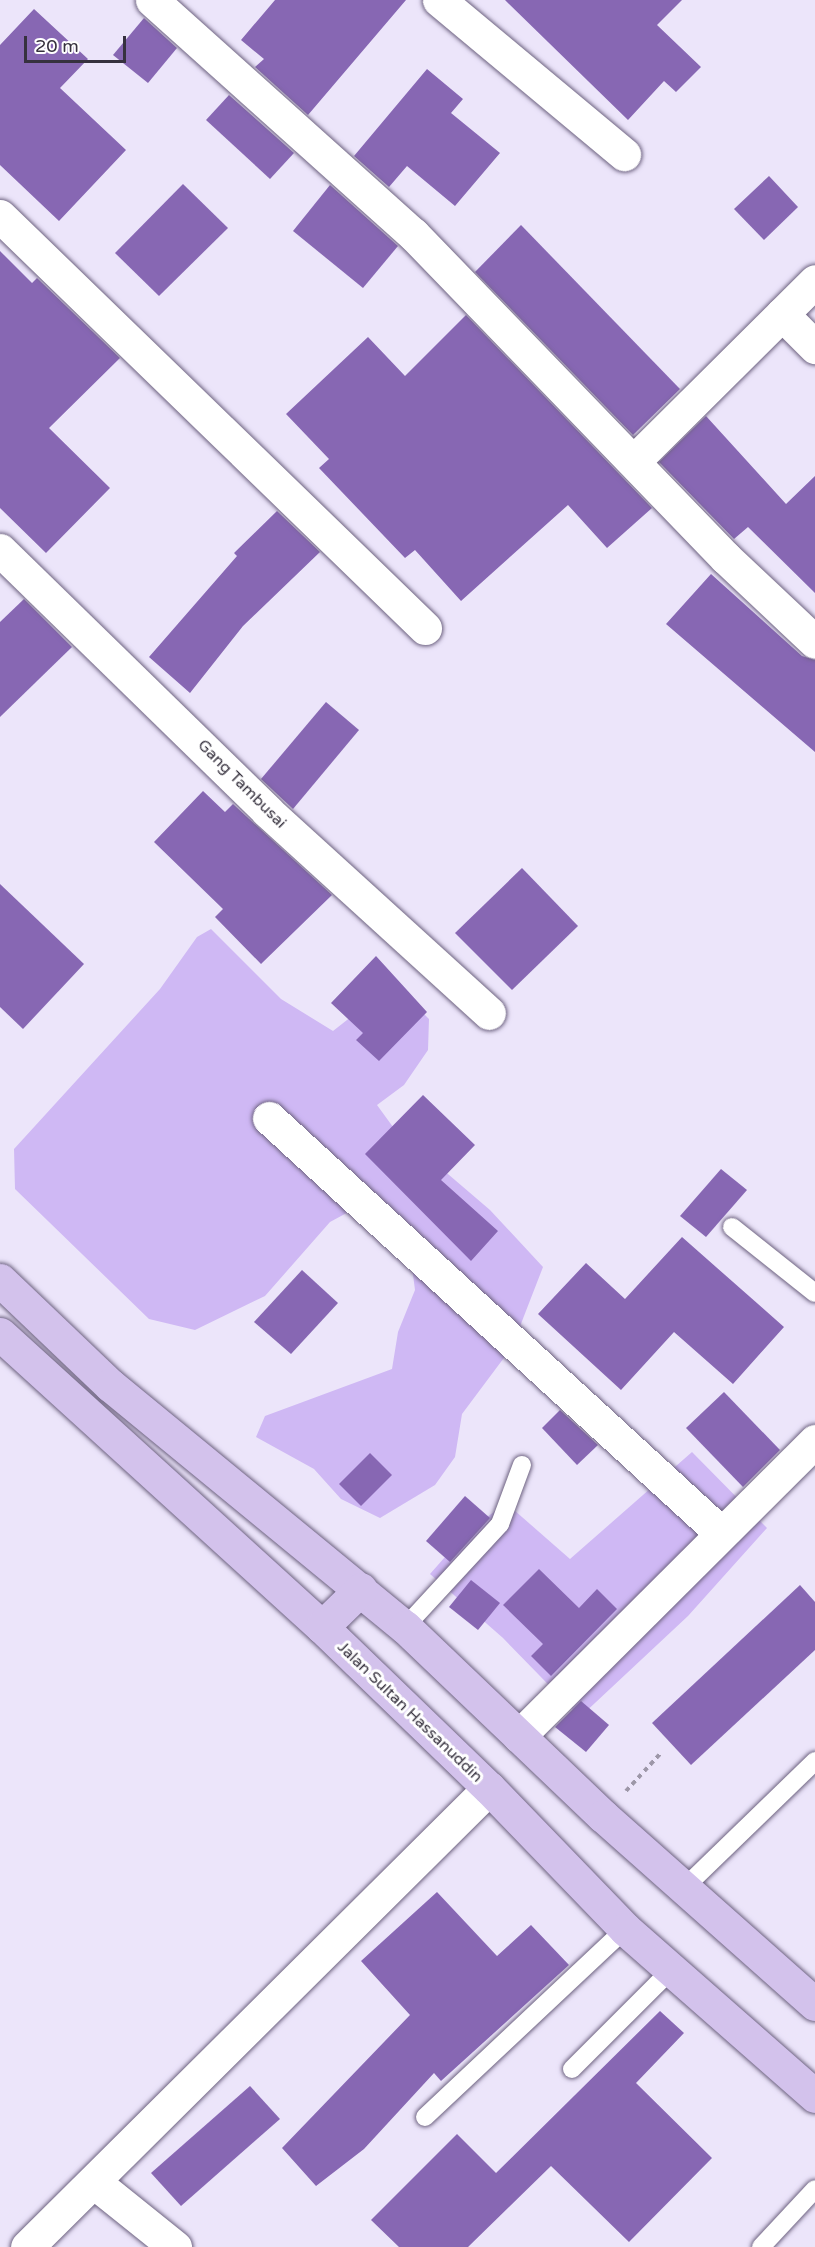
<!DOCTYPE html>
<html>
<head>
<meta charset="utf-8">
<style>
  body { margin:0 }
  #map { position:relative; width:815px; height:2247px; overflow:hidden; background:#ece5fa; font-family:"Varela Round",sans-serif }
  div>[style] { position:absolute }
  .green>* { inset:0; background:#cfb8f4 }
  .building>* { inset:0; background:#8767b3 }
  .path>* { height:4px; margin-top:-2px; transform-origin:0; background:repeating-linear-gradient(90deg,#9d97a8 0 4.5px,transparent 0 9px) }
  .roads { filter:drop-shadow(0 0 2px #6d6280) drop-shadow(0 0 2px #6d6280) }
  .service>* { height:18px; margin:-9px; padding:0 9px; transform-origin:9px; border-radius:9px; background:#fff }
  .minor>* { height:33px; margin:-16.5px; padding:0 16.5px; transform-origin:16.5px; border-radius:16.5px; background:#fff }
  .primary>* { height:33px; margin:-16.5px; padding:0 16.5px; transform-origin:16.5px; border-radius:16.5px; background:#d3c2ec }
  span { translate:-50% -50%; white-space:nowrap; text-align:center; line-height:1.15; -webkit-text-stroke:6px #fff; paint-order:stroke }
  .street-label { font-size:16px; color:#36313e }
  .scale { position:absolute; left:24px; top:36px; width:102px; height:27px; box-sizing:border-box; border:3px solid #36313e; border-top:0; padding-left:8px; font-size:18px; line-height:21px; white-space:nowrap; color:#36313e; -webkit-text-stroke:4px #fff; paint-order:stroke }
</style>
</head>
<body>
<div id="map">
  <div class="green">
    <div style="clip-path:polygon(211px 929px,281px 999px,333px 1031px,375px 998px,407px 997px,429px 1019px,428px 1050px,404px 1085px,377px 1105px,393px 1127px,490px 1210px,543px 1267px,512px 1347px,462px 1414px,455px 1457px,435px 1485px,380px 1518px,341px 1499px,314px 1469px,256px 1437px,265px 1416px,392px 1369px,398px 1332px,415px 1290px,411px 1259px,354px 1209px,330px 1222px,265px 1296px,195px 1330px,149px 1319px,15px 1189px,14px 1149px,160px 989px,197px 937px)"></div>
    <div style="clip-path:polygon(692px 1452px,767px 1528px,688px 1616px,580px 1717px,503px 1638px,430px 1574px,467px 1532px,506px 1503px,570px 1559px)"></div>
  </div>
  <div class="building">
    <div style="clip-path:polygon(275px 0,406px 0,308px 115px,255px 67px,264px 59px,241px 40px)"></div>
    <div style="clip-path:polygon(505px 0,682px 0,657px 25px,701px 67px,676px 92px,664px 81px,628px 120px)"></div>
    <div style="clip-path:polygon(34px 9px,88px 59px,60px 88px,126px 150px,59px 221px,0 165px,0 45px)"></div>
    <div style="clip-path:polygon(144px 18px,177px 48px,148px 83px,113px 55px)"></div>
    <div style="clip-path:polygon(427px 69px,463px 99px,451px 113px,500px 153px,455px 206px,407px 166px,389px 187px,354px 156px)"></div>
    <div style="clip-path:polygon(229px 95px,294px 153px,270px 179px,206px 120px)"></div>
    <div style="clip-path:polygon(769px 176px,798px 207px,764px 240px,734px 209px)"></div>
    <div style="clip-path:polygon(183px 184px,228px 228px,159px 296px,115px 253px)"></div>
    <div style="clip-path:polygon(330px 185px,398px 246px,363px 288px,293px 231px)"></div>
    <div style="clip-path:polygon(521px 225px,680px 389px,633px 435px,475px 272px)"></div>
    <div style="clip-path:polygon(0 251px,32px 283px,37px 278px,120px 358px,49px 428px,110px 488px,46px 553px,0 508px)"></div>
    <div style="clip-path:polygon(466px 315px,652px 508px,607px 548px,568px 505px,461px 601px,415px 550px,405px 558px,319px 468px,329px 459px,286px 414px,368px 337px,405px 376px)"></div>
    <div style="clip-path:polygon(706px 416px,786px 504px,815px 476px,815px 593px,748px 527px,734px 539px,659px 462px)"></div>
    <div style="clip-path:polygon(277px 511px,320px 552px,243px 626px,190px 693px,149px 657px,237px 556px,234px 553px)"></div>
    <div style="clip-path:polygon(711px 574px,802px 656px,815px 660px,815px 752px,666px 624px)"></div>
    <div style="clip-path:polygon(24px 599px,72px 647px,0 717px,0 622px)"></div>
    <div style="clip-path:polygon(326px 702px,359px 730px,293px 809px,261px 779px)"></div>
    <div style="clip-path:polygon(203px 791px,225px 812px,233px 804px,332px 895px,261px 964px,215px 917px,223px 909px,154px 842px)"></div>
    <div style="clip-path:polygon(522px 868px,578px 926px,512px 990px,455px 933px)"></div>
    <div style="clip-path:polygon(0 884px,84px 964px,23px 1029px,0 1007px)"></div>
    <div style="clip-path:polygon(376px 956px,427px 1012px,379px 1061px,356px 1040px,363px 1033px,331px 1003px)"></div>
    <div style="clip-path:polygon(423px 1095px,475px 1145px,441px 1180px,498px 1231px,471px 1261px,365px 1154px)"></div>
    <div style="clip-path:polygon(721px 1169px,747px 1190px,706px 1237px,680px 1216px)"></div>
    <div style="clip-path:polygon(682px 1237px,784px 1327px,733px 1384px,674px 1332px,621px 1390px,538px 1314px,586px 1263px,625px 1299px)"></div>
    <div style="clip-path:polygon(302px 1270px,338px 1303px,291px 1354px,254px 1322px)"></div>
    <div style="clip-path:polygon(724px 1392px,780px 1450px,743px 1487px,686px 1428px)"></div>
    <div style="clip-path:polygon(560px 1410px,598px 1445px,577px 1465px,542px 1428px)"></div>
    <div style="clip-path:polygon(370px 1453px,392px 1475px,361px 1506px,339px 1484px)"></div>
    <div style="clip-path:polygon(465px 1496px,490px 1518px,450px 1562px,426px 1541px)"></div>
    <div style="clip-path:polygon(539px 1569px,579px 1608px,597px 1589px,617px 1609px,551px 1676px,531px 1656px,543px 1644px,503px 1605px)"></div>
    <div style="clip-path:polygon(471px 1580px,500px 1603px,478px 1630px,449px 1607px)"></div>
    <div style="clip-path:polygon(800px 1585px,815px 1602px,815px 1650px,691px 1765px,652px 1723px)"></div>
    <div style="clip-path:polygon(581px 1701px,609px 1725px,586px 1752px,555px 1727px)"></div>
    <div style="clip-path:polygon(437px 1892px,497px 1956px,531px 1925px,569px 1965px,441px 2081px,434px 2073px,364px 2149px,316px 2186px,282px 2148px,410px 2015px,361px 1961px)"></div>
    <div style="clip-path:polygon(660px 2011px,684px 2033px,636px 2083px,712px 2158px,629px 2242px,551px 2166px,468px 2247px,399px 2247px,371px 2220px,457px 2134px,496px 2173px)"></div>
    <div style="clip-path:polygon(250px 2086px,280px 2119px,181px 2206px,151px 2173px)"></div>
  </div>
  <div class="path">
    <div style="left:626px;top:1791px;width:50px;rotate:-47.4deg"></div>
  </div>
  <div class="roads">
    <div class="service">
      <div style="left:732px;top:1227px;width:106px;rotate:38.5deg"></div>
      <div style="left:405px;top:1627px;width:140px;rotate:-47.3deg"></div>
      <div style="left:500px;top:1524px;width:63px;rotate:-69.6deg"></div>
      <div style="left:683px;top:1889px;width:184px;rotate:-44.1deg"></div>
      <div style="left:572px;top:2069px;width:141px;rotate:-45deg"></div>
      <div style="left:425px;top:2117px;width:274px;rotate:-43.2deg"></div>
      <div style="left:761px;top:2247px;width:79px;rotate:-47deg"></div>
    </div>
    <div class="minor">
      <div style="left:152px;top:0;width:351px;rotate:41.9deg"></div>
      <div style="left:413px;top:234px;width:450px;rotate:46deg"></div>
      <div style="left:726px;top:558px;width:122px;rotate:43.3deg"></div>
      <div style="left:439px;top:0;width:241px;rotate:39.8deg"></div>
      <div style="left:0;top:216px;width:592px;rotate:44.11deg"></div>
      <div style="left:782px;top:314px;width:47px;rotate:45deg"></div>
      <div style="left:634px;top:461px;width:255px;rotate:-44.8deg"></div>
      <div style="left:0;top:550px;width:373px;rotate:44.3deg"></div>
      <div style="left:267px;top:811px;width:300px;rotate:42.3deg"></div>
      <div style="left:269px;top:1118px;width:614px;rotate:42.56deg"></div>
      <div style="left:519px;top:1736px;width:418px;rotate:-44.9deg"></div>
      <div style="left:94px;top:2182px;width:104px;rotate:38.7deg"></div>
      <div style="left:27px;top:2247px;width:651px;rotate:-44.81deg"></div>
    </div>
    <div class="primary">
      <div style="left:0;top:1280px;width:152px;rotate:43.7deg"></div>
      <div style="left:110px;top:1385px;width:382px;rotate:39.4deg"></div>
      <div style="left:405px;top:1627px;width:274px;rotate:43.7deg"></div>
      <div style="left:603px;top:1816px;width:283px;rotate:41.6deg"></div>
      <div style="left:0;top:1334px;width:435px;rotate:42.3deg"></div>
      <div style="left:322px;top:1627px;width:232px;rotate:44deg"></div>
      <div style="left:489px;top:1788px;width:196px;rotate:46deg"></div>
      <div style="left:625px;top:1929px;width:253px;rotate:41.3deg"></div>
      <div style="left:322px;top:1627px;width:54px;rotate:-44.3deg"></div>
    </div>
  </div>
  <div class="street-label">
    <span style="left:242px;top:784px;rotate:45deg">Gang Tambusai</span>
    <span style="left:410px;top:1712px;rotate:44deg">Jalan Sultan Hassanuddin</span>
  </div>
  <div class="scale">20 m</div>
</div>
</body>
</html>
